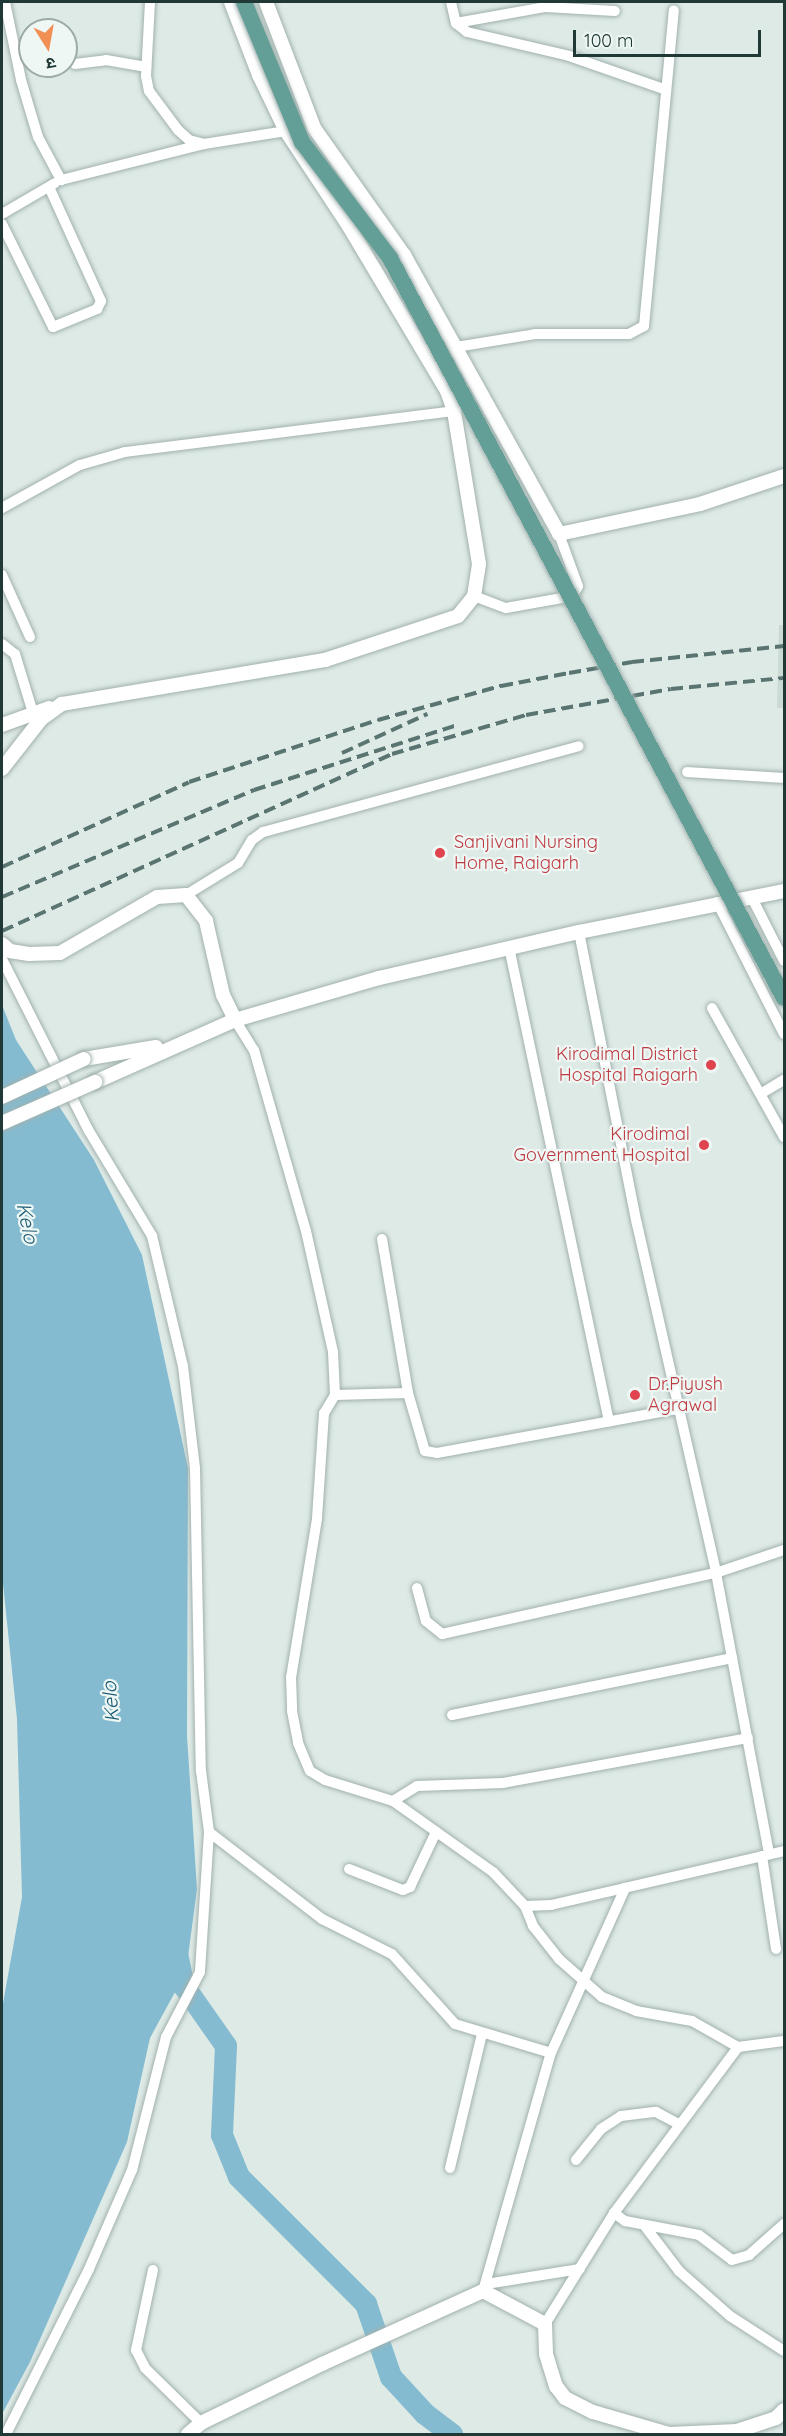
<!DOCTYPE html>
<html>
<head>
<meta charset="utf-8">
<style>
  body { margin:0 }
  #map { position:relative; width:786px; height:2436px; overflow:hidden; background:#deeae6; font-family:Quicksand,"Noto Sans Devanagari",sans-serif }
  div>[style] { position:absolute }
  .built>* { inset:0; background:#ccdad5 }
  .water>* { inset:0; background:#85bbd0 }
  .river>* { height:22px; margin:-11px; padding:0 11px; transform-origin:11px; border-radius:11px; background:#85bbd0 }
  .roads { filter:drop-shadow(0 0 2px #a1b1ae) drop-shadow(0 0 2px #a1b1ae) }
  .minor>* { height:10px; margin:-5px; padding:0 5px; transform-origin:5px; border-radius:5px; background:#fff }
  .tertiary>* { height:14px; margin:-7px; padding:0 7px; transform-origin:7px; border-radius:7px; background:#fff }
  .rail>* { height:4px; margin-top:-2px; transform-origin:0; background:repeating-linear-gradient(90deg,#5a7571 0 12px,transparent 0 18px) }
  .bridges { filter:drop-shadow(0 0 2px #a1b1ae) drop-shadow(0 0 2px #a1b1ae) }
  .tertiary-bridge>* { height:14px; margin:-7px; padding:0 7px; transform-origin:7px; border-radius:7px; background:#fff }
  .primary-bridge>* { height:16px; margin:-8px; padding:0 8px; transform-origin:8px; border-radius:8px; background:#639f97 }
  .dots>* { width:16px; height:16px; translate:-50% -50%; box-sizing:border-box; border:3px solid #eef7f3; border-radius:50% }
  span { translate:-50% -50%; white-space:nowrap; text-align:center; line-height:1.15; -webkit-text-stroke:4.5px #eef7f3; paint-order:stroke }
  .health-label { font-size:18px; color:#be3a42 }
  .left { translate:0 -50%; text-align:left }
  .right { translate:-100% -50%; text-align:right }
  .water-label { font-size:20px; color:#1b5a74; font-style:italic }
  .frame { position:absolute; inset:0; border:3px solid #203936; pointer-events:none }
  .north { position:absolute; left:18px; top:18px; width:60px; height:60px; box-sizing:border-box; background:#eef7f3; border:2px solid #9caba7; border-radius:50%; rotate:169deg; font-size:16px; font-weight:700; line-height:24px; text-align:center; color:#203936 }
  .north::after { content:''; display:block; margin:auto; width:21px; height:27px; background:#f18f55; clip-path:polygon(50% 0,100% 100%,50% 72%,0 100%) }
  .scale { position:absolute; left:573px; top:30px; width:188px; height:27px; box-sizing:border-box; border:3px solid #203936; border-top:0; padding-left:8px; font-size:18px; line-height:21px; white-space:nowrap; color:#203936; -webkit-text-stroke:4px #eef7f3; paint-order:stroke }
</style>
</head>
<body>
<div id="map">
  <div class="built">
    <div style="clip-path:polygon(779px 625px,784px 625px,784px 708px,777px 708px)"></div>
  </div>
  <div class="water">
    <div style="clip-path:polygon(2px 1005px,16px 1040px,94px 1160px,142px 1255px,188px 1468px,187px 1736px,197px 1889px,186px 1972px,150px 2038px,127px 2142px,30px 2362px,2px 2414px,2px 2009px,22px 1897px,17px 1719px,2px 1574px)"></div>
  </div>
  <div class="river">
    <div style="left:176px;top:1949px;width:38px;rotate:78deg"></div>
    <div style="left:184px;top:1986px;width:73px;rotate:55deg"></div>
    <div style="left:226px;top:2046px;width:89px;rotate:92.6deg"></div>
    <div style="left:222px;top:2135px;width:45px;rotate:68deg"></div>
    <div style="left:239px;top:2177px;width:180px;rotate:45deg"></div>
    <div style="left:366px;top:2304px;width:77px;rotate:71.1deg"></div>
    <div style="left:391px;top:2377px;width:50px;rotate:47.4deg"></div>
    <div style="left:425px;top:2414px;width:34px;rotate:37deg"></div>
  </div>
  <div class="roads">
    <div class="minor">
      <div style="left:5px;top:2px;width:80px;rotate:78.4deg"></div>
      <div style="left:21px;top:80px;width:59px;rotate:73.4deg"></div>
      <div style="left:38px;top:137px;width:49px;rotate:61.9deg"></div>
      <div style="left:61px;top:180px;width:147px;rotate:-14.1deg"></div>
      <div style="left:150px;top:2px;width:74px;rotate:93.1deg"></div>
      <div style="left:146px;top:76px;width:15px;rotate:79deg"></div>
      <div style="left:149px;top:91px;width:49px;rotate:53.4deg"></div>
      <div style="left:178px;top:130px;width:15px;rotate:42deg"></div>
      <div style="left:189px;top:140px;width:16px;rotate:15deg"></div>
      <div style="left:204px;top:144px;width:83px;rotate:-9deg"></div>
      <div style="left:451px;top:2px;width:22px;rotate:77deg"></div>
      <div style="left:456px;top:23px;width:14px;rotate:39deg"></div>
      <div style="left:467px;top:32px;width:105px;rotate:13.2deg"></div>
      <div style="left:569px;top:56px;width:101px;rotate:19.2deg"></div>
      <div style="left:456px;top:23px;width:90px;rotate:-10.2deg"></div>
      <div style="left:545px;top:7px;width:70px;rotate:3.3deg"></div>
      <div style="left:75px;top:64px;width:31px;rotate:-7deg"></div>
      <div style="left:106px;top:60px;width:41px;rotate:9.9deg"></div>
      <div style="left:2px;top:214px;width:61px;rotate:-30.3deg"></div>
      <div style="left:2px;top:224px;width:115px;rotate:63.7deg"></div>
      <div style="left:53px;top:327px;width:48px;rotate:-22.2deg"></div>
      <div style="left:97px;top:309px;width:9px;rotate:-63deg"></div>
      <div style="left:101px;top:301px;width:125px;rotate:-114.5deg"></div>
      <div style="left:456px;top:347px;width:80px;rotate:-9.3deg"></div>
      <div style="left:535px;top:334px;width:94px"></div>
      <div style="left:629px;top:334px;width:17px;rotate:-28deg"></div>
      <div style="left:644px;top:326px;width:317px;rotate:-84.6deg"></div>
      <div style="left:2px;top:508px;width:89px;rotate:-28.9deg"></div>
      <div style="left:80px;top:465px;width:47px;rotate:-16.1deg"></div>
      <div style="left:125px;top:452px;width:332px;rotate:-7.1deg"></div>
      <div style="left:2px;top:575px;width:68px;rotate:65.7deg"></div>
      <div style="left:474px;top:596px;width:34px;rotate:21deg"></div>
      <div style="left:506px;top:608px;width:68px;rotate:-10.2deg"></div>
      <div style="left:573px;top:596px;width:11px;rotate:-63deg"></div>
      <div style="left:578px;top:586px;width:55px;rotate:-110.1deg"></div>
      <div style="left:2px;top:644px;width:16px;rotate:38deg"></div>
      <div style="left:15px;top:654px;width:62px;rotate:73deg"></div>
      <div style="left:687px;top:772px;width:97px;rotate:3.5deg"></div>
      <div style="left:186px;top:895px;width:61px;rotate:-31.6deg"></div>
      <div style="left:238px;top:863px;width:27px;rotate:-59deg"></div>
      <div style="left:252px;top:840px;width:14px;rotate:-36deg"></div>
      <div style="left:263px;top:832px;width:327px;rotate:-15.2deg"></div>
      <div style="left:751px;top:896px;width:73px;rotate:63.1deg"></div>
      <div style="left:717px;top:902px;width:148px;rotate:63.1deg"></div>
      <div style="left:579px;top:932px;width:298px;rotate:78.8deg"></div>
      <div style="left:637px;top:1224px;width:358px;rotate:77.2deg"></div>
      <div style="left:716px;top:1573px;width:286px;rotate:79.3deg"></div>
      <div style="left:509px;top:947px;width:485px;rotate:78.1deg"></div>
      <div style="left:2px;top:959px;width:193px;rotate:63.2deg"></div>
      <div style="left:89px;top:1131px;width:122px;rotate:59deg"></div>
      <div style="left:152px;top:1236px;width:134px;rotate:76.6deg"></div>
      <div style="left:183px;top:1366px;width:103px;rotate:83.3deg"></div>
      <div style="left:195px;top:1468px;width:303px;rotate:88.9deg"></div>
      <div style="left:201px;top:1771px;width:62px;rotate:82.5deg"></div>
      <div style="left:209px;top:1832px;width:140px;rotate:93.7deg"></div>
      <div style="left:200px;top:1972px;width:73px;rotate:117.6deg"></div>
      <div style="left:166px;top:2037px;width:137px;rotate:104.3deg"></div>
      <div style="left:132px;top:2170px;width:108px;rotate:113.5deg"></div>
      <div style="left:89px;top:2269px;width:185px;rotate:116.7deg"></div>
      <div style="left:712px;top:1008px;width:148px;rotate:60.8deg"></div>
      <div style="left:235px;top:1020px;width:36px;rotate:58deg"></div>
      <div style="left:254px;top:1050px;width:188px;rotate:74deg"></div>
      <div style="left:306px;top:1231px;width:124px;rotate:77.4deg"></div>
      <div style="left:333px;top:1352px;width:43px;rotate:87.3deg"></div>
      <div style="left:335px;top:1395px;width:21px;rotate:121deg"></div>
      <div style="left:324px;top:1413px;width:106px;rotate:93.8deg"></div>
      <div style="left:317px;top:1519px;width:160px;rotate:99.3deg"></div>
      <div style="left:291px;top:1677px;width:34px;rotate:88deg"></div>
      <div style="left:292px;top:1711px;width:33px;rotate:79deg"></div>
      <div style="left:298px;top:1743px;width:30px;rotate:67deg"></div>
      <div style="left:310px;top:1771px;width:17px;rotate:31deg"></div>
      <div style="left:325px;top:1780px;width:71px;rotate:17.2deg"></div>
      <div style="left:393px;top:1801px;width:123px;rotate:35.4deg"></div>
      <div style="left:493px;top:1872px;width:47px;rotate:46.7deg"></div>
      <div style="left:525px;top:1906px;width:26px;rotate:-2deg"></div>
      <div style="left:551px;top:1905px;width:239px;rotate:-13deg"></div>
      <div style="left:762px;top:1093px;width:26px;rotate:-31deg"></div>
      <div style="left:382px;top:1239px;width:156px;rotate:80.4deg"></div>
      <div style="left:408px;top:1393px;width:60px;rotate:73.7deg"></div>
      <div style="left:425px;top:1451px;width:12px;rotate:9deg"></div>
      <div style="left:437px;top:1453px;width:248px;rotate:-10.4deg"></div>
      <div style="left:335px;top:1395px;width:73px;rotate:-1.6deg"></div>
      <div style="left:417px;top:1588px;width:34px;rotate:75deg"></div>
      <div style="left:426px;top:1621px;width:21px;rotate:39deg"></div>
      <div style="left:442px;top:1634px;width:281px;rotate:-12.6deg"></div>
      <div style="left:716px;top:1573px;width:72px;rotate:-18.7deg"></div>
      <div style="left:452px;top:1715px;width:286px;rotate:-11.5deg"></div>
      <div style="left:393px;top:1801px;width:28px;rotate:-32deg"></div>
      <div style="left:417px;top:1786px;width:86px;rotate:-2deg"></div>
      <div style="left:503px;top:1783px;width:249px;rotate:-10.4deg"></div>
      <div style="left:209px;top:1832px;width:143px;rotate:37.6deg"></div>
      <div style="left:322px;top:1919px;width:78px;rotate:26.6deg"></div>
      <div style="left:392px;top:1954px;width:94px;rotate:48deg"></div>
      <div style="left:455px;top:2024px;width:100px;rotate:16.8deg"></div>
      <div style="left:762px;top:1856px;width:94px;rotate:81.4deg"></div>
      <div style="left:349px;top:1869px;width:58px;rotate:21.3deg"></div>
      <div style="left:403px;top:1890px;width:8px;rotate:-23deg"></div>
      <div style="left:410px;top:1887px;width:61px;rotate:-64.7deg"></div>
      <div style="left:525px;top:1906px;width:22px;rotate:68deg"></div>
      <div style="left:533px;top:1926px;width:42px;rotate:51.8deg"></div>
      <div style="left:559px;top:1959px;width:57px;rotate:41.5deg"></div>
      <div style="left:602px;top:1997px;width:37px;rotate:22deg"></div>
      <div style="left:636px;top:2011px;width:57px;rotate:10.1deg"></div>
      <div style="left:692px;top:2021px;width:53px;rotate:29.5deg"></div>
      <div style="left:738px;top:2047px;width:46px;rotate:-7.4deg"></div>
      <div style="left:576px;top:2160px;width:40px;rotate:-51deg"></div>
      <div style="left:601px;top:2129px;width:24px;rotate:-33deg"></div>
      <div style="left:621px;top:2116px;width:35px;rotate:-7deg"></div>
      <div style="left:656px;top:2112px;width:27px;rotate:28deg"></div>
      <div style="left:450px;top:2168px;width:138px;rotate:-76.6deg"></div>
      <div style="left:614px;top:2213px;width:14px;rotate:36deg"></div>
      <div style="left:625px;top:2221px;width:75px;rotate:10.7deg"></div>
      <div style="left:699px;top:2235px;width:41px;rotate:37.1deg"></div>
      <div style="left:732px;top:2260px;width:18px;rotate:-16deg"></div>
      <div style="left:749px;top:2255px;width:47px;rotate:-41.5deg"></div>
      <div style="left:644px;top:2225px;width:58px;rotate:52.7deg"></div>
      <div style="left:679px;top:2271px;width:68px;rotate:41.4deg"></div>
      <div style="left:730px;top:2316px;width:64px;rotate:32.9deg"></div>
      <div style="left:153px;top:2270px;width:82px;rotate:102deg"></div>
      <div style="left:136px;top:2350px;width:20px;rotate:63deg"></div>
      <div style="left:145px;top:2368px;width:78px;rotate:44.5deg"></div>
      <div style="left:486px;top:2284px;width:95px;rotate:-9.1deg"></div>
      <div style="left:483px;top:2291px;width:248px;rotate:-74.1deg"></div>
      <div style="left:551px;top:2053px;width:181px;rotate:-65.8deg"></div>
      <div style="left:545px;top:2324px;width:131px;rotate:-58.1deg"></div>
      <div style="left:614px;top:2213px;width:207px;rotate:-53.2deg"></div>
    </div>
    <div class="tertiary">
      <div style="left:266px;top:2px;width:135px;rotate:69.1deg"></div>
      <div style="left:314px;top:128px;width:156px;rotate:54.7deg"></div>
      <div style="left:404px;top:255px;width:319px;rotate:60.9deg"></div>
      <div style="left:559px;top:534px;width:144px;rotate:-12deg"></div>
      <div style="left:700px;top:504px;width:89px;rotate:-18.4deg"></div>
      <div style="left:2px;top:725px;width:50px;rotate:-19.9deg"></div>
      <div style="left:2px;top:769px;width:63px;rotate:-52deg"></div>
      <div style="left:41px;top:719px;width:26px;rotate:-36deg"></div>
      <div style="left:62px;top:704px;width:267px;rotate:-9.5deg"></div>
      <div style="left:325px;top:660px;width:140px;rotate:-18.3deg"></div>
      <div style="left:458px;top:616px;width:26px;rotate:-51deg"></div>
      <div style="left:474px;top:596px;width:32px;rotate:-81deg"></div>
      <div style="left:479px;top:564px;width:155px;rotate:-99.3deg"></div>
      <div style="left:454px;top:411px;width:21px;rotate:-109deg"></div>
      <div style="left:447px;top:391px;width:190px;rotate:-120.8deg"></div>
      <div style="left:350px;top:228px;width:116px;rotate:-123.4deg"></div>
      <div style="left:286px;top:131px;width:62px;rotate:-115.7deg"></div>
      <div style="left:259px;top:75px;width:78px;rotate:-111deg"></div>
      <div style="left:2px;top:944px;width:11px;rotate:41deg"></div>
      <div style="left:10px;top:951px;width:19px;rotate:9deg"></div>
      <div style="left:29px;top:954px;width:31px;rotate:-2deg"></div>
      <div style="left:60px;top:953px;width:112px;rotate:-30deg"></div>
      <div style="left:157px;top:897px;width:29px;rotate:-4deg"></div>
      <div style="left:186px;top:895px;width:33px;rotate:52deg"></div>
      <div style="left:206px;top:921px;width:76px;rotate:77.1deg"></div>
      <div style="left:223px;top:995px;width:28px;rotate:64deg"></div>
      <div style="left:84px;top:1059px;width:73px;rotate:-9.5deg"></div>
      <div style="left:95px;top:1082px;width:153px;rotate:-23.9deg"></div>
      <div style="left:235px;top:1020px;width:150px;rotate:-16.3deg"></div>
      <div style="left:379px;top:978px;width:205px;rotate:-13deg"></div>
      <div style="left:579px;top:932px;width:209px;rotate:-11.3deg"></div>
      <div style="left:188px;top:2434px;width:17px;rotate:-40deg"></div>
      <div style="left:201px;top:2423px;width:135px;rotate:-26deg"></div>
      <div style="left:322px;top:2364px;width:177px;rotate:-24.4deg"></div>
      <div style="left:483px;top:2291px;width:70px;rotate:28deg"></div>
      <div style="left:545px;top:2324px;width:30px;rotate:88deg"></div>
      <div style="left:546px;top:2354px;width:34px;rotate:73deg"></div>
      <div style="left:556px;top:2386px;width:15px;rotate:53deg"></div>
      <div style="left:565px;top:2398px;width:31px;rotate:27deg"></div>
      <div style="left:593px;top:2412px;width:79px;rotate:16.1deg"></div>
      <div style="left:669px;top:2434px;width:68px;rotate:-2.5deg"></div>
      <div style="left:737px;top:2431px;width:41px;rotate:-18.4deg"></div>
      <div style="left:776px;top:2418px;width:11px;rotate:-45deg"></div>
    </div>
  </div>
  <div class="rail">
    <div style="left:342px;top:753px;width:94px;rotate:-24.6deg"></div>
    <div style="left:2px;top:867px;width:205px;rotate:-24.4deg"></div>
    <div style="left:189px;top:782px;width:199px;rotate:-18.2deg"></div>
    <div style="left:378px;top:720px;width:128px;rotate:-15.5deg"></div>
    <div style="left:501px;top:686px;width:69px;rotate:-10.8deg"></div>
    <div style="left:569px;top:673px;width:64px;rotate:-9.9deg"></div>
    <div style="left:632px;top:662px;width:153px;rotate:-6deg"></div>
    <div style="left:2px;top:897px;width:274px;rotate:-23deg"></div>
    <div style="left:254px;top:790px;width:214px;rotate:-17.7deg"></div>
    <div style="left:2px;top:931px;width:428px;rotate:-24.4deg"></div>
    <div style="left:392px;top:754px;width:140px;rotate:-16.2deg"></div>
    <div style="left:526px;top:715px;width:147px;rotate:-10.2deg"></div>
    <div style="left:671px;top:689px;width:114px;rotate:-5.6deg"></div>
  </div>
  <div class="bridges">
    <div class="tertiary-bridge">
      <div style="left:2px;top:1097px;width:90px;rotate:-24.9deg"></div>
      <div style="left:2px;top:1123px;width:102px;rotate:-23.8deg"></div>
    </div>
    <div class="primary-bridge">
      <div style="left:244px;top:2px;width:152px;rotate:67.5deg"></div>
      <div style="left:302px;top:142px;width:146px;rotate:52.8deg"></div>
      <div style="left:390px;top:258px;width:838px;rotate:61.97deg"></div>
    </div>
  </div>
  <div class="dots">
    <div style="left:440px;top:853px;background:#e0444e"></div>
    <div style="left:711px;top:1065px;background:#e0444e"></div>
    <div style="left:704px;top:1145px;background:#e0444e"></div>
    <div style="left:635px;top:1395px;background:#e0444e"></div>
  </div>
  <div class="health-label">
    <span class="left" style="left:454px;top:853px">Sanjivani Nursing<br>Home, Raigarh</span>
    <span class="right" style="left:698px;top:1065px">Kirodimal District<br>Hospital Raigarh</span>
    <span class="right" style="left:690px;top:1145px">Kirodimal<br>Government Hospital</span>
    <span class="left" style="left:648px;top:1395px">Dr.Piyush<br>Agrawal</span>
  </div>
  <div class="water-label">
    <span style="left:28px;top:1223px;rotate:78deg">Kelo</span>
    <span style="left:110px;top:1702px;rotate:-95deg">Kelo</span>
  </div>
  <div class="frame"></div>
  <div class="north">उ</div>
  <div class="scale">100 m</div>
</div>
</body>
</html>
